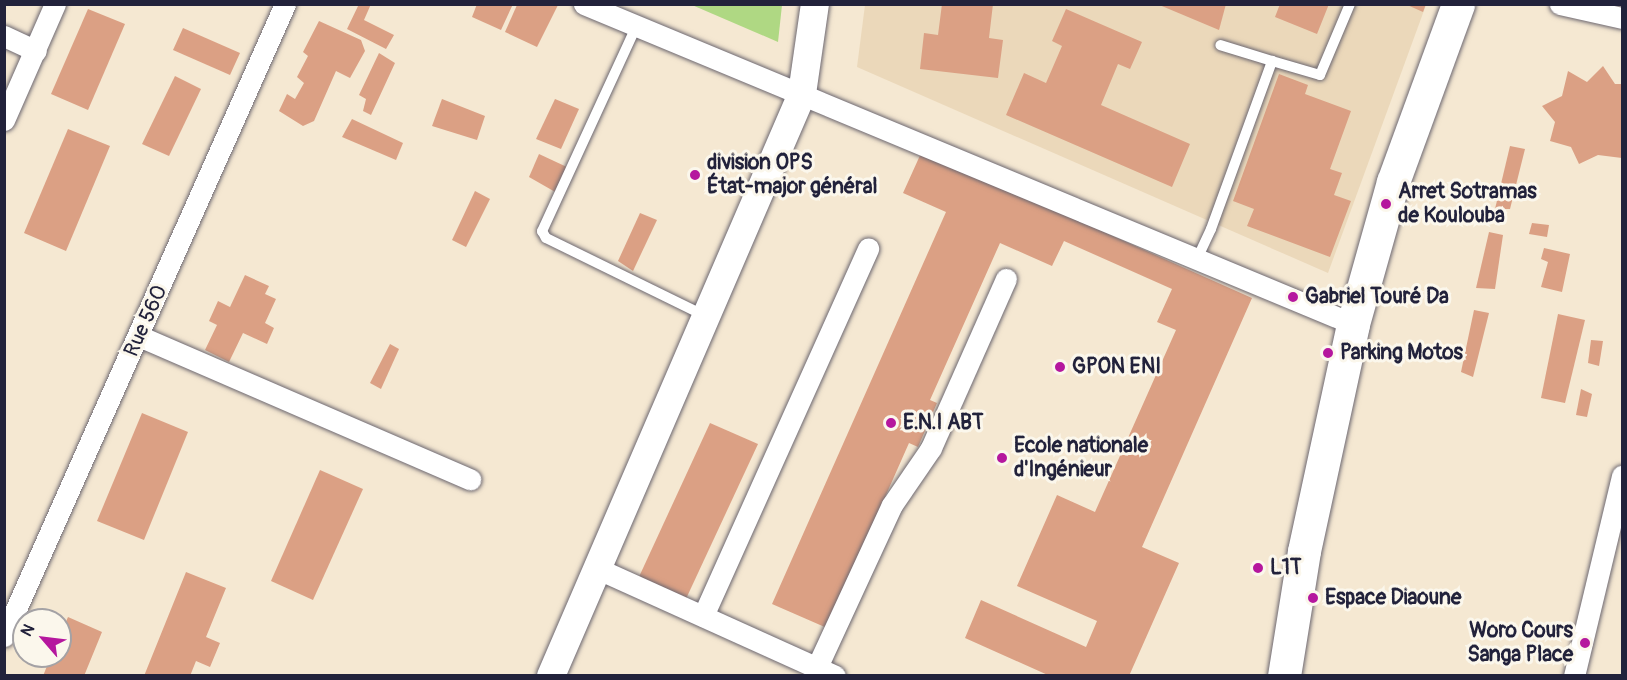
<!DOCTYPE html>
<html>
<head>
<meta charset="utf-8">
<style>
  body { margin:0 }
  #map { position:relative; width:1627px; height:680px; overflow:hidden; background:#f5e8d2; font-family:Pangolin,sans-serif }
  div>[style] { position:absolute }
  .built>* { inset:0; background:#ebd8ba }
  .green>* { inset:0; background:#afd883 }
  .building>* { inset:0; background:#dba084 }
  .roads { filter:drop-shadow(0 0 2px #6c6770) drop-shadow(0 0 2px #6c6770) }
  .lane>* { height:10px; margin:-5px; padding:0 5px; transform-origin:5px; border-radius:5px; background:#fff }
  .street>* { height:21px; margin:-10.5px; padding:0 10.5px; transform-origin:10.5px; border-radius:10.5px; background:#fff }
  .secondary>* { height:28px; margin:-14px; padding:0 14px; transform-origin:14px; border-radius:14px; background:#fff }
  .primary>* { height:33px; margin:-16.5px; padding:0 16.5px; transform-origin:16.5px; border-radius:16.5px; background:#fff }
  .dots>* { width:16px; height:16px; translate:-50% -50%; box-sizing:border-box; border:3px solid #fbf7ec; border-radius:50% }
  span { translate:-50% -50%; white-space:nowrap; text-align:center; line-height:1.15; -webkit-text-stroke:6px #fbf7ec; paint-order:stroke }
  .poi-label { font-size:21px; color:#22223b; font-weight:700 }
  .left { translate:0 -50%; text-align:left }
  .right { translate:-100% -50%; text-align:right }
  .street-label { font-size:21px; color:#22223b }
  .frame { position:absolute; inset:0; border:6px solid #22223b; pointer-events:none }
  .north { position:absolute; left:12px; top:608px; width:60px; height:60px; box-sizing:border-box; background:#fbf7ec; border:2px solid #a4a2a5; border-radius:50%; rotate:298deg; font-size:16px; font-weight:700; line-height:24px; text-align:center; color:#22223b }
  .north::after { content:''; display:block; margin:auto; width:21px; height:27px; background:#b5179e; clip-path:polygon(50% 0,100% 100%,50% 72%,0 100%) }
</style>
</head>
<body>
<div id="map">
  <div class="built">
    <div style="clip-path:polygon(865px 5px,1426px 5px,1328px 273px,857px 67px)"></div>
  </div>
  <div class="green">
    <div style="clip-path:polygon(692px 5px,782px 5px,778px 42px)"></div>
  </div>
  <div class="building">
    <div style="clip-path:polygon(359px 4px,371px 4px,364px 20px,394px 35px,386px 49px,347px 29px)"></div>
    <div style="clip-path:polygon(477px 4px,513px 4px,501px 30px,472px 17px)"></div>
    <div style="clip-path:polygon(942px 4px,993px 4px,989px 38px,1003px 40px,998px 78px,920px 69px,924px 33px,938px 35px)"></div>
    <div style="clip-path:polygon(1157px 4px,1226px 4px,1219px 30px)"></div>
    <div style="clip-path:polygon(1280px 4px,1329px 4px,1317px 34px,1275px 17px)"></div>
    <div style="clip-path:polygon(1405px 4px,1426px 4px,1423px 12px)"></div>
    <div style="clip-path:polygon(517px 5px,558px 5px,537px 47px,505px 32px)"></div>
    <div style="clip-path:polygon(88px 9px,125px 24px,88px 110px,51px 94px)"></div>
    <div style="clip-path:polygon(1066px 9px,1142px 42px,1130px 69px,1118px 64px,1101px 105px,1190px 144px,1172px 187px,1006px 115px,1024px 73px,1046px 83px,1062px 46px,1052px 41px)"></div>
    <div style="clip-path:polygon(319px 21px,361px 40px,365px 51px,350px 78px,336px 71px,314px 121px,303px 126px,279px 111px,287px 94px,295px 99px,304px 83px,297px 77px,308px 56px,303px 52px)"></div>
    <div style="clip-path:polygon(183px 28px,240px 53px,230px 75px,173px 50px)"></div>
    <div style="clip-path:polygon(379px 53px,395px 63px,371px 115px,363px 111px,366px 99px,359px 95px)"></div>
    <div style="clip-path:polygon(1603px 66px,1615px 84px,1622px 84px,1622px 158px,1598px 155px,1579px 164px,1571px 147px,1550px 141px,1555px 122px,1542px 106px,1562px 96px,1568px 71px,1587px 82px)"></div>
    <div style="clip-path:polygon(1279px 74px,1308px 85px,1305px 94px,1351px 111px,1330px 169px,1342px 173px,1334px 195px,1351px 201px,1330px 257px,1247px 226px,1254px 209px,1233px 201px)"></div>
    <div style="clip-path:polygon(175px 76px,201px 89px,169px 156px,142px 144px)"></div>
    <div style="clip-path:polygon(442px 99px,485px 116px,477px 140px,432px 126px)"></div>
    <div style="clip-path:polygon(555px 99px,579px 109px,561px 149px,536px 139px)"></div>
    <div style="clip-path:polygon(352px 119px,403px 143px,396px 160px,342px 137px)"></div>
    <div style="clip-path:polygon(68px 129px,110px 146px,66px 251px,24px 233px)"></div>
    <div style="clip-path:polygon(1510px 146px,1525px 149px,1510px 209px,1495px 209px)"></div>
    <div style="clip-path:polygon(922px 151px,1252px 298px,1142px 547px,1179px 563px,1129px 676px,1050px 676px,965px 638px,981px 600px,1086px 647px,1097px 621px,1017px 586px,1057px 495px,1095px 512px,1176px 330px,1157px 322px,1172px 289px,1064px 241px,1052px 266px,1000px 243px,930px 400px,937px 403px,918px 447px,909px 443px,827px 628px,772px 604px,946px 212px,903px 193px)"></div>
    <div style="clip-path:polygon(539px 154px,569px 168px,557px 193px,529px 177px)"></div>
    <div style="clip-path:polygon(475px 191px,490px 199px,466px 247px,452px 240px)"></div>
    <div style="clip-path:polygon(640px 213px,657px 220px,633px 271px,618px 261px)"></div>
    <div style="clip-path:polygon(1532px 223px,1549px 225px,1547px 237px,1529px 234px)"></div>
    <div style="clip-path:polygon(1489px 232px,1503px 235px,1495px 289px,1476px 288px)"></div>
    <div style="clip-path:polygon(1544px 248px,1570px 254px,1562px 292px,1541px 287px,1548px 262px,1541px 259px)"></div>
    <div style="clip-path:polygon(245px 275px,269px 286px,265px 294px,276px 299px,265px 323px,274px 328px,267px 344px,243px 333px,229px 362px,205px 350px,217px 325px,209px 321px,218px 301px,230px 307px)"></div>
    <div style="clip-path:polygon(1474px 310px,1489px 313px,1473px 377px,1461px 372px)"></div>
    <div style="clip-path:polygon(1558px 314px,1585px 320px,1565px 403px,1541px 398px)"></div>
    <div style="clip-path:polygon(1591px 340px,1603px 341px,1599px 366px,1588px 363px)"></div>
    <div style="clip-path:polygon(390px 344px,399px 349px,381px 389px,370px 383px)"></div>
    <div style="clip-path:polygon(1581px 389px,1592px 394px,1587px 417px,1576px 415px)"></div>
    <div style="clip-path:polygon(142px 413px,188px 432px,144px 540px,97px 521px)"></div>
    <div style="clip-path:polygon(710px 423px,758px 444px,685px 601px,638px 579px)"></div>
    <div style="clip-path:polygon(320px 470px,363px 489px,313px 600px,271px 581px)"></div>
    <div style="clip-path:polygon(186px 572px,226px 588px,206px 637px,220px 643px,210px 667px,196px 661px,190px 676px,144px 676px)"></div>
    <div style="clip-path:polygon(68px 617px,102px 632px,84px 676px,43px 676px,51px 656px,60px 656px,60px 635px)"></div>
  </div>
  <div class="roads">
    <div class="lane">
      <div style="left:636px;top:27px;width:225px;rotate:114.7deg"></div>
      <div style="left:542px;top:231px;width:8px;rotate:60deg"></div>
      <div style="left:546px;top:238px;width:177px;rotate:26.1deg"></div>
      <div style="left:1272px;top:61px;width:50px;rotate:16.3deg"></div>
      <div style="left:1320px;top:75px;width:77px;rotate:-67.1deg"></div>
      <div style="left:1197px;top:259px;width:33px;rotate:-65deg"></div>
      <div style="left:1211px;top:229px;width:179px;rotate:-70deg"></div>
      <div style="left:1272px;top:61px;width:54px;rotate:-162.9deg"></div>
    </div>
    <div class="street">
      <div style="left:584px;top:4px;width:833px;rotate:22.59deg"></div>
      <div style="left:1560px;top:4px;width:64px;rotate:12.7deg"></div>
      <div style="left:4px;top:36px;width:35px;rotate:25deg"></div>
      <div style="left:4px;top:120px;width:127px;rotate:-66.3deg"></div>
      <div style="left:139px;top:336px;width:361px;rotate:23.4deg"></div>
      <div style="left:596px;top:568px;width:262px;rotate:24.3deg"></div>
      <div style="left:703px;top:616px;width:403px;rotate:-65.8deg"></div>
      <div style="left:4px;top:636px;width:692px;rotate:-66.03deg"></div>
      <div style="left:817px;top:667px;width:179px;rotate:-65.2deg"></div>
      <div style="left:892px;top:505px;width:69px;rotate:-55.6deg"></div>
      <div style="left:931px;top:448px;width:185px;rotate:-66.1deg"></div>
      <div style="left:1574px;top:676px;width:206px;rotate:-76.5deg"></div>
    </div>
    <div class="secondary">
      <div style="left:551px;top:676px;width:634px;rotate:-66.67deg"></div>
      <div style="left:802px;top:94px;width:91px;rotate:-81.8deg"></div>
    </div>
    <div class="primary">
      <div style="left:1284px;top:676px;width:127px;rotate:-80.9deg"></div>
      <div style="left:1304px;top:551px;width:232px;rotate:-77.8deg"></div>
      <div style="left:1353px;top:324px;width:148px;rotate:-74.3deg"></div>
      <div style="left:1393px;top:182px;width:189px;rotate:-69.9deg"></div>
    </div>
  </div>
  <div class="dots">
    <div style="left:695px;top:175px;background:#b5179e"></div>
    <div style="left:1386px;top:204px;background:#b5179e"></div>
    <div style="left:1293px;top:297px;background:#b5179e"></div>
    <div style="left:1328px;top:353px;background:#b5179e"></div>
    <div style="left:1060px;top:367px;background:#b5179e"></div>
    <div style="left:891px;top:423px;background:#b5179e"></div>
    <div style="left:1002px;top:458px;background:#b5179e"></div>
    <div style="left:1258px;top:568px;background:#b5179e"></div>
    <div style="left:1313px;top:598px;background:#b5179e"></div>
    <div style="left:1585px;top:643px;background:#b5179e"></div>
  </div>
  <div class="poi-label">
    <span class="left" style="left:707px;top:175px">division OPS<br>État-major général</span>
    <span class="left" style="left:1398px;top:204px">Arret Sotramas<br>de Koulouba</span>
    <span class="left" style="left:1305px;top:297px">Gabriel Touré Da</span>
    <span class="left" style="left:1340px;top:353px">Parking Motos</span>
    <span class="left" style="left:1072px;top:367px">GPON ENI</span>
    <span class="left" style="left:903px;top:423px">E.N.I ABT</span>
    <span class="left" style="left:1014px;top:458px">Ecole nationale<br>d'Ingénieur</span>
    <span class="left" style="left:1270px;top:568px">L1T</span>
    <span class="left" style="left:1325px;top:598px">Espace Diaoune</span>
    <span class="right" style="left:1573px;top:643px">Woro Cours<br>Sanga Place</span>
  </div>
  <div class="street-label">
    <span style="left:146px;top:321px;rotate:-66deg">Rue 560</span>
  </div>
  <div class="frame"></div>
  <div class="north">N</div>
</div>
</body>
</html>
